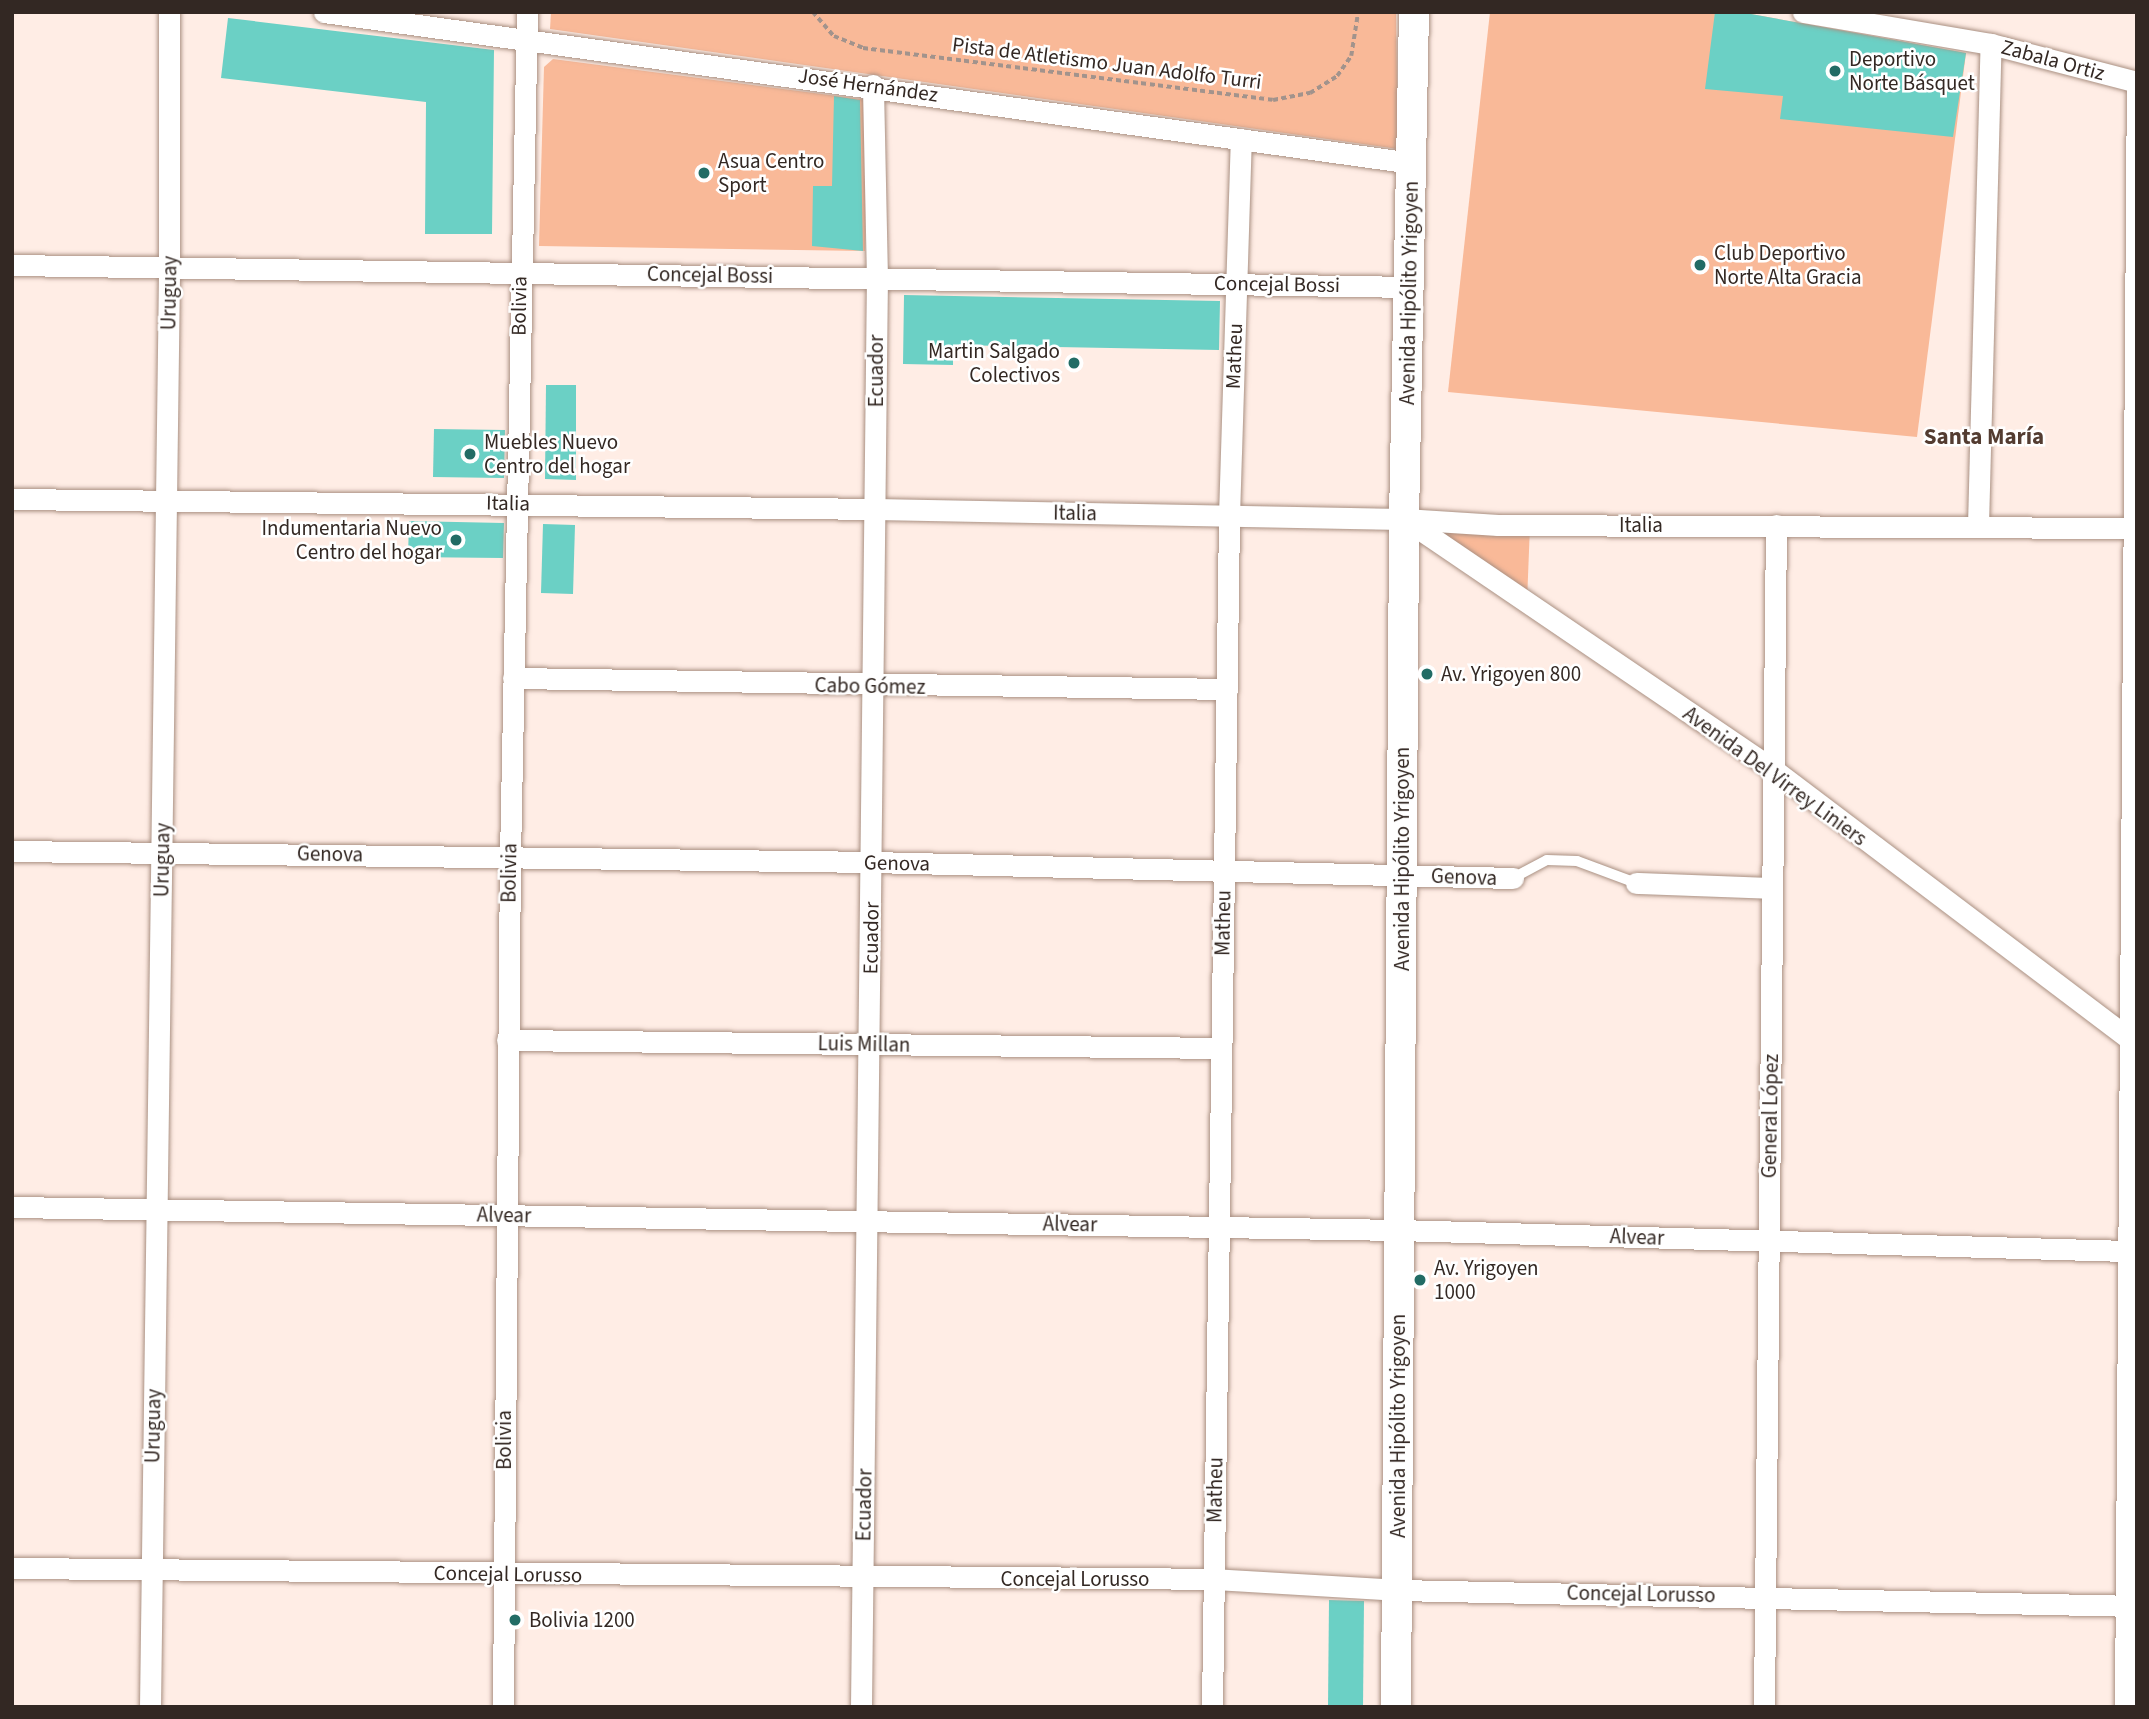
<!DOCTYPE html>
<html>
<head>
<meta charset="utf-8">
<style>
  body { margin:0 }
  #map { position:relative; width:2149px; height:1719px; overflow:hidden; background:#ffede5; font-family:"Source Sans 3",sans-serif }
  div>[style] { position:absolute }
  .green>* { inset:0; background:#f9b998 }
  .building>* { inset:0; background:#6bd0c5 }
  .path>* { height:3.5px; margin-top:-1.75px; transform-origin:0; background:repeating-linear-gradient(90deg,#a2938c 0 5px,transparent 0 8.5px) }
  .roads { filter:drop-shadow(0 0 2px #aa9082) drop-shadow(0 0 2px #aa9082) }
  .lane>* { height:10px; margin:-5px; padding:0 5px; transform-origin:5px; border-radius:5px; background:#fff }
  .street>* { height:21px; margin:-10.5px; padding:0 10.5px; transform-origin:10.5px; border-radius:10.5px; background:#fff }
  .secondary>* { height:30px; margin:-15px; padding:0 15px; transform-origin:15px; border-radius:15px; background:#fff }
  .dots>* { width:19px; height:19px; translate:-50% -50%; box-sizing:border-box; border:4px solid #fff; border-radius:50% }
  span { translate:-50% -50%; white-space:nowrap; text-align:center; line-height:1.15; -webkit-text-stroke:5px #fff; paint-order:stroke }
  .poi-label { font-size:21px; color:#332823 }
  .left { translate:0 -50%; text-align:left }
  .right { translate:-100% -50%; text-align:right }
  .street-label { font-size:21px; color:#332823 }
  .neighbourhood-label { font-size:23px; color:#533c31; font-weight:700 }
  .frame { position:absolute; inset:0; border:14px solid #332823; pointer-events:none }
</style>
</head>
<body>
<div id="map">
  <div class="green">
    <div style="clip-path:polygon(551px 12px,1396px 12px,1398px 149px,550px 29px)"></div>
    <div style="clip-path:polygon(1490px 12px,1740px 12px,1966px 53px,1917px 437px,1448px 392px)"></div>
    <div style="clip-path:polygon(553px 59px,868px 100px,865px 251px,539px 246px,544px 67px)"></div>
    <div style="clip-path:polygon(1423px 521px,1530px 525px,1527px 602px)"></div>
  </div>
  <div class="building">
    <div style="clip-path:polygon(1715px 12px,1740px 12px,1966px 53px,1953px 137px,1780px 119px,1783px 96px,1705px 89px)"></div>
    <div style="clip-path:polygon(228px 18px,494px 50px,492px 234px,425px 234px,426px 102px,221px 78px)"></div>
    <div style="clip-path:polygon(834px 96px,860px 100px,863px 251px,812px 246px,813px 186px,832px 186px)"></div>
    <div style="clip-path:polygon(904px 295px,1220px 301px,1219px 350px,953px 345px,953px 365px,903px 364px)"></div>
    <div style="clip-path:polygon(546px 385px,576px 385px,576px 480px,545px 479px)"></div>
    <div style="clip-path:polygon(434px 429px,505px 430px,504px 478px,433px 477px)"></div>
    <div style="clip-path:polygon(409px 521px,504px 523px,503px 558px,408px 557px)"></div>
    <div style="clip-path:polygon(543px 524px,575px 525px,573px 594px,541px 593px)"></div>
    <div style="clip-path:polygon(1329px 1600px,1364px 1601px,1363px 1707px,1328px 1707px)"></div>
  </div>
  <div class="path">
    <div style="left:813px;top:12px;width:32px;rotate:49deg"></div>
    <div style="left:834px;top:36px;width:31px;rotate:22deg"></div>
    <div style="left:863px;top:48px;width:413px;rotate:7.2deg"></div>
    <div style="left:1273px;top:100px;width:38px;rotate:-11deg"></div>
    <div style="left:1310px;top:93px;width:32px;rotate:-32deg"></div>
    <div style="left:1337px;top:76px;width:24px;rotate:-55deg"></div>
    <div style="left:1351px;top:56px;width:45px;rotate:-81deg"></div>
  </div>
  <div class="roads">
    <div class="lane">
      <div style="left:1513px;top:878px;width:38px;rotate:-28deg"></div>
      <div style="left:1547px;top:860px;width:30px;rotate:2deg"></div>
      <div style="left:1577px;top:861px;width:63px;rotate:20.4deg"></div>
    </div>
    <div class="street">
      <div style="left:324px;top:12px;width:1098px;rotate:7.9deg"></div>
      <div style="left:1803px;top:12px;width:191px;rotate:9.7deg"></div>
      <div style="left:1991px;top:44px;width:151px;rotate:14.6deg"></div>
      <div style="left:12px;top:265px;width:1397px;rotate:0.9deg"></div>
      <div style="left:12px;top:499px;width:863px;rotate:0.66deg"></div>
      <div style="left:875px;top:509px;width:529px;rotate:1.08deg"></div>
      <div style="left:1404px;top:519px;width:94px;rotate:3.7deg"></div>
      <div style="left:1498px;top:525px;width:639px;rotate:0.27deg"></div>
      <div style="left:1409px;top:522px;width:441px;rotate:34.2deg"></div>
      <div style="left:1774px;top:770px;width:455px;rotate:37.1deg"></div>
      <div style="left:1978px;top:525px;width:481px;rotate:-88.5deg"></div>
      <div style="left:513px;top:678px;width:714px;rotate:0.88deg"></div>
      <div style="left:12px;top:851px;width:860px;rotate:0.73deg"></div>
      <div style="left:872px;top:862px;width:641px;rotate:1.43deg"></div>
      <div style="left:1636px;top:883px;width:136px;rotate:2.1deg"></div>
      <div style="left:507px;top:1040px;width:714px;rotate:0.64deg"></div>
      <div style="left:12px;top:1207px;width:1386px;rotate:0.95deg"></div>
      <div style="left:1398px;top:1230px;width:731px;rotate:1.65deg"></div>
      <div style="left:12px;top:1568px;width:1201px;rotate:0.52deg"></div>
      <div style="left:1213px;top:1579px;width:185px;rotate:3.4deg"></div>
      <div style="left:1398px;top:1590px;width:739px;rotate:1.24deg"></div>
      <div style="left:150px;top:1707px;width:1440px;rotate:-89.24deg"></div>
      <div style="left:169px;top:267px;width:255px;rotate:-90deg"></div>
      <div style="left:503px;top:1707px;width:850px;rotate:-89.53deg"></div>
      <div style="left:510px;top:857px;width:845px;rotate:-88.85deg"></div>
      <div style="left:861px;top:1707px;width:1428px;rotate:-89.36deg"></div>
      <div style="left:877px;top:279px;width:194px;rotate:-91.2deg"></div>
      <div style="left:1212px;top:1707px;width:1191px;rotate:-89.18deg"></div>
      <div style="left:1229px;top:516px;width:377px;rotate:-88.2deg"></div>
      <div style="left:1764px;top:1707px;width:1182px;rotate:-89.42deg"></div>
      <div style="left:2125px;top:1707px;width:1623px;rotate:-89.58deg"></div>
    </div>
    <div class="secondary">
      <div style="left:1396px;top:1707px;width:1188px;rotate:-89.61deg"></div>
      <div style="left:1404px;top:519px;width:507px;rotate:-88.87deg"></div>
    </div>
  </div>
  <div class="dots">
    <div style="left:1835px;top:71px;background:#226c65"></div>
    <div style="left:704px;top:173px;background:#226c65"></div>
    <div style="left:1700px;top:265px;background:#226c65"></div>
    <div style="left:1074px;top:363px;background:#226c65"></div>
    <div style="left:470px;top:454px;background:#226c65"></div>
    <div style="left:456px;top:540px;background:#226c65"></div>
    <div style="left:1427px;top:674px;background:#226c65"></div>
    <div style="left:1420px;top:1280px;background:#226c65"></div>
    <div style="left:515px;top:1620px;background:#226c65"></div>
  </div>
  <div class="poi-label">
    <span class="left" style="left:1849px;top:71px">Deportivo<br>Norte Básquet</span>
    <span class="left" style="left:718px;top:173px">Asua Centro<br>Sport</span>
    <span class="left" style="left:1714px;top:265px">Club Deportivo<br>Norte Alta Gracia</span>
    <span class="right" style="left:1060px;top:363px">Martin Salgado<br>Colectivos</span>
    <span class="left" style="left:484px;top:454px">Muebles Nuevo<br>Centro del hogar</span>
    <span class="right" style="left:442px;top:540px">Indumentaria Nuevo<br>Centro del hogar</span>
    <span class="left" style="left:1441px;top:674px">Av. Yrigoyen 800</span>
    <span class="left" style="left:1434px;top:1280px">Av. Yrigoyen<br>1000</span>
    <span class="left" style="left:529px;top:1620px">Bolivia 1200</span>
  </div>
  <div class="street-label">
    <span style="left:2053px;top:60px;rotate:15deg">Zabala Ortiz</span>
    <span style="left:1107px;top:63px;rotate:7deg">Pista de Atletismo Juan Adolfo Turri</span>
    <span style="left:868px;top:85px;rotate:8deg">José Hernández</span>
    <span style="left:710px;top:275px;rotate:1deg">Concejal Bossi</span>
    <span style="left:1277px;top:284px;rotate:1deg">Concejal Bossi</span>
    <span style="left:169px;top:293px;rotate:-89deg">Uruguay</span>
    <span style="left:1409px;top:293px;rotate:-89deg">Avenida Hipólito Yrigoyen</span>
    <span style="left:519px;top:306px;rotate:-89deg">Bolivia</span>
    <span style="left:1234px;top:356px;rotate:-88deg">Matheu</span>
    <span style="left:876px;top:371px;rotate:-90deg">Ecuador</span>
    <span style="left:508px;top:503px;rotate:1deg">Italia</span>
    <span style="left:1075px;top:513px;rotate:1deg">Italia</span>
    <span style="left:1641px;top:525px">Italia</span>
    <span style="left:870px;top:686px;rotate:1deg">Cabo Gómez</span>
    <span style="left:1775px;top:776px;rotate:36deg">Avenida Del Virrey Liniers</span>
    <span style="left:330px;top:854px;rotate:1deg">Genova</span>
    <span style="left:1402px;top:859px;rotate:-90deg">Avenida Hipólito Yrigoyen</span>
    <span style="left:162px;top:860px;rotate:-89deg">Uruguay</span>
    <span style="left:897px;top:863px;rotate:1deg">Genova</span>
    <span style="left:509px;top:873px;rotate:-89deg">Bolivia</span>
    <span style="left:1464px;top:877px;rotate:2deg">Genova</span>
    <span style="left:1223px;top:923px;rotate:-89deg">Matheu</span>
    <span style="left:871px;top:938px;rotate:-89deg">Ecuador</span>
    <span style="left:864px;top:1044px;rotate:1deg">Luis Millan</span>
    <span style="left:1770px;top:1116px;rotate:-89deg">General López</span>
    <span style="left:504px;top:1215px;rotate:1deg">Alvear</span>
    <span style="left:1070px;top:1224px;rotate:1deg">Alvear</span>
    <span style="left:1637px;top:1237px;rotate:2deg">Alvear</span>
    <span style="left:153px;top:1426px;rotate:-89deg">Uruguay</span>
    <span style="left:1398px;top:1426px;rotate:-90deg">Avenida Hipólito Yrigoyen</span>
    <span style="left:504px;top:1440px;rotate:-90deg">Bolivia</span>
    <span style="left:1215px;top:1490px;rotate:-89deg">Matheu</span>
    <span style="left:864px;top:1505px;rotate:-89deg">Ecuador</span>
    <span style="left:508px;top:1574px;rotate:1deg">Concejal Lorusso</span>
    <span style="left:1075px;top:1579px">Concejal Lorusso</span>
    <span style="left:1641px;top:1594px;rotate:1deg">Concejal Lorusso</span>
  </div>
  <div class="neighbourhood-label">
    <span style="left:1984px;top:437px">Santa María</span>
  </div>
  <div class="frame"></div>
</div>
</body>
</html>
